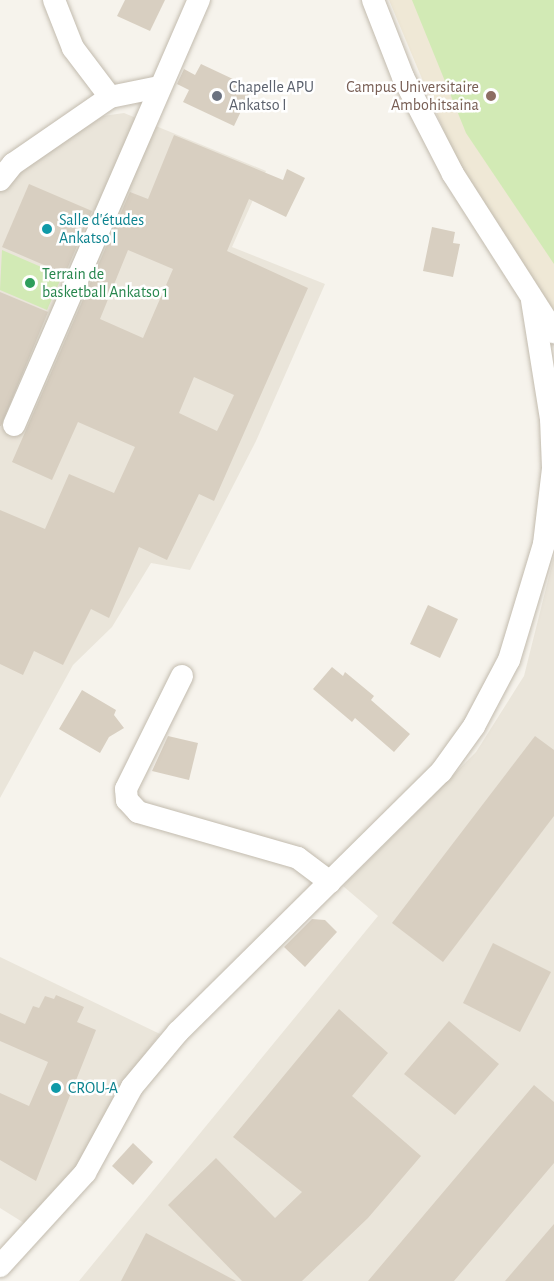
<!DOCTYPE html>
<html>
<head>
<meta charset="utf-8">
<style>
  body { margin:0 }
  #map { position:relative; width:554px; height:1281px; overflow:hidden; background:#f6f3ec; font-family:"Alegreya Sans",sans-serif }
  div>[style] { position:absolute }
  .residential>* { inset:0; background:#eae5da }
  .education>* { inset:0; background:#efe8d6 }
  .green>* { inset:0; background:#d2eab5 }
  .building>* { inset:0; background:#d8cfc1 }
  .roads { filter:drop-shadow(0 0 2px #c2bbae) drop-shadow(0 0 2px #c2bbae) }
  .minor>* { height:22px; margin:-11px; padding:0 11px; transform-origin:11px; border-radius:11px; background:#fff }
  .dots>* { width:16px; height:16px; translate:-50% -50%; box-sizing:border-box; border:3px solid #fff; border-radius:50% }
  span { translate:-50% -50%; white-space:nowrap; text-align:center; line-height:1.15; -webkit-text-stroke:5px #fff; paint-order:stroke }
  .worship-label { font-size:16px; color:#5b616d }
  .left { translate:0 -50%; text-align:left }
  .education-label { font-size:16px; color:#785e54 }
  .right { translate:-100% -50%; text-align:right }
  .culture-label { font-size:16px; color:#0d838f }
  .leisure-label { font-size:16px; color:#27864d }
</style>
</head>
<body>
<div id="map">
  <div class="residential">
    <div style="clip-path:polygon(124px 113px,266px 171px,232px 247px,325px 284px,256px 441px,190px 570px,151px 563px,112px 627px,73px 665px,0 798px,0 183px,103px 116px)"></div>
    <div style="clip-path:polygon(554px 556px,554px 1281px,79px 1281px,378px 916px,343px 886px,476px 752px,524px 676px)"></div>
    <div style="clip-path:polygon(0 957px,160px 1034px,120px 1087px,77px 1171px,24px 1223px,0 1208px)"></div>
  </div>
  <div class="education">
    <div style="clip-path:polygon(389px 0,554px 0,554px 316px,469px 191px)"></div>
  </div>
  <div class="green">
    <div style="clip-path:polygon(412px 0,554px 0,554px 264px,466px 133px)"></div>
    <div style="clip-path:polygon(2px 250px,62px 276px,47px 310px,0 290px)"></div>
  </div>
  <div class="building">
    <div style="clip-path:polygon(125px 0,165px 0,150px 31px,117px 16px)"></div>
    <div style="clip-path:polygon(201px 64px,252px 88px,234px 126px,183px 102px,189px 90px,177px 84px,184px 69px,195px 75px)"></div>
    <div style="clip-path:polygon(evenodd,174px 135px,283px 180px,287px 169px,305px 178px,286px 217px,249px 199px,227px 251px,308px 288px,214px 501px,199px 494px,167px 560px,139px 547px,109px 618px,91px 609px,63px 665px,34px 651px,23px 675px,0 664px,0 510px,45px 529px,69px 474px,114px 493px,135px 447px,78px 422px,52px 480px,12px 462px,130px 192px,148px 199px,174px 135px,128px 250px,173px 269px,143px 338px,100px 319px,128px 250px,174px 135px,194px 377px,234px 395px,217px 431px,179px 413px,194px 377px)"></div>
    <div style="clip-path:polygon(29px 184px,92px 211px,65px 274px,2px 247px)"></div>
    <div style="clip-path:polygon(432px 227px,455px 232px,453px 243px,460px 244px,453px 277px,423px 271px)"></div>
    <div style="clip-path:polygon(0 292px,48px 312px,1px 426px,0 426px)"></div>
    <div style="clip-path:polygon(428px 605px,458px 619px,440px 658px,410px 644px)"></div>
    <div style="clip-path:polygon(332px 667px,343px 676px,345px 672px,374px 696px,371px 700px,410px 734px,394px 752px,355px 718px,352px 722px,313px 689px)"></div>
    <div style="clip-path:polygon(82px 690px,116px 710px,114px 715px,124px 728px,109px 737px,100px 753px,59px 729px)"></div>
    <div style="clip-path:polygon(168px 736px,198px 743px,189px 780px,152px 771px)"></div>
    <div style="clip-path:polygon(535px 736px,554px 750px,554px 816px,443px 962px,392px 923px)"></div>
    <div style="clip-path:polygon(312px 919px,325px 920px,337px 932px,305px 967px,284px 947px)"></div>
    <div style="clip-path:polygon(493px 943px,551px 972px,520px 1032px,463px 1003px)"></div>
    <div style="clip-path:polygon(56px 995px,84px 1007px,77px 1022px,96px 1030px,36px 1181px,0 1160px,0 1093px,29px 1106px,48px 1062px,0 1041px,0 1013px,25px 1024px,33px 1006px,39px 1008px,45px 996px,54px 999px)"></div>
    <div style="clip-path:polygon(339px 1009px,388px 1053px,352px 1096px,421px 1156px,368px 1218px,302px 1281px,242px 1281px,168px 1205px,216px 1158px,275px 1218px,302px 1192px,233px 1137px)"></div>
    <div style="clip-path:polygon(449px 1021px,499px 1064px,455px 1115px,404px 1074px)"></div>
    <div style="clip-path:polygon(534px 1085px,554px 1102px,554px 1163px,465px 1268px,454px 1281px,368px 1281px)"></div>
    <div style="clip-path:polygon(133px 1143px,153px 1162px,133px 1185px,112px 1166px)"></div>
    <div style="clip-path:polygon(554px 1224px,554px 1281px,505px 1281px)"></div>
    <div style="clip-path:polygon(146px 1233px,236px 1281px,121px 1281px)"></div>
  </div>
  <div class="roads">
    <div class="minor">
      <div style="left:54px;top:0;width:52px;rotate:68.4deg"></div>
      <div style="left:73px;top:48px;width:61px;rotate:52.9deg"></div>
      <div style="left:110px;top:97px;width:50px;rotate:-11.5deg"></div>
      <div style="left:373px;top:0;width:83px;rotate:68.7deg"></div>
      <div style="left:403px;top:77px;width:109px;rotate:62.7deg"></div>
      <div style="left:453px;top:174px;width:188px;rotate:57.4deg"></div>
      <div style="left:0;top:180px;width:21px;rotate:-51deg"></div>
      <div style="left:13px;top:164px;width:118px;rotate:-34.6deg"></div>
      <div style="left:14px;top:425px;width:464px;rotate:-66.5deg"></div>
      <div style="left:182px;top:676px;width:126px;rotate:116.4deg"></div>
      <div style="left:126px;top:789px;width:11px;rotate:85deg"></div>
      <div style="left:127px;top:800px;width:16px;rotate:47deg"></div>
      <div style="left:138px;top:812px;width:166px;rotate:16deg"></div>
      <div style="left:298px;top:858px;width:40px;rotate:37deg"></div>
      <div style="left:0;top:1266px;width:126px;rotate:-47.6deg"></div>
      <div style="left:85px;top:1173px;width:98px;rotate:-61.3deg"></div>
      <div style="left:132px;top:1087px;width:72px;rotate:-50.1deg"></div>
      <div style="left:178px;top:1032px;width:370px;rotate:-44.7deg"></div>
      <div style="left:441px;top:772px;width:57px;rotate:-54.3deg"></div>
      <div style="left:474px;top:726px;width:75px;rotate:-62.1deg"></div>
      <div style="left:509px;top:660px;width:121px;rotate:-73.2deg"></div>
      <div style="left:544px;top:544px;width:77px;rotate:-83.2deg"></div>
      <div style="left:553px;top:468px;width:49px;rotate:-92.3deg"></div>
      <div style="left:551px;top:419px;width:120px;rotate:-99.1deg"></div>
    </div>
  </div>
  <div class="dots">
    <div style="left:217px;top:96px;background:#6b7280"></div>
    <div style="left:491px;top:96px;background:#8d6e63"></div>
    <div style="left:47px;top:229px;background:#0f9aa8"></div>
    <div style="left:30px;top:283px;background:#2e9e5b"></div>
    <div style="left:56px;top:1088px;background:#0f9aa8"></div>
  </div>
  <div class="worship-label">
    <span class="left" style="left:229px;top:96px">Chapelle APU<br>Ankatso I</span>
  </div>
  <div class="education-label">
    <span class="right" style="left:479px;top:96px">Campus Universitaire<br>Ambohitsaina</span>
  </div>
  <div class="culture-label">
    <span class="left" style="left:59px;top:229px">Salle d'études<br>Ankatso I</span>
    <span class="left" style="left:68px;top:1088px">CROU-A</span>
  </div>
  <div class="leisure-label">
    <span class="left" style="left:42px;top:283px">Terrain de<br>basketball Ankatso 1</span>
  </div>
</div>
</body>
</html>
